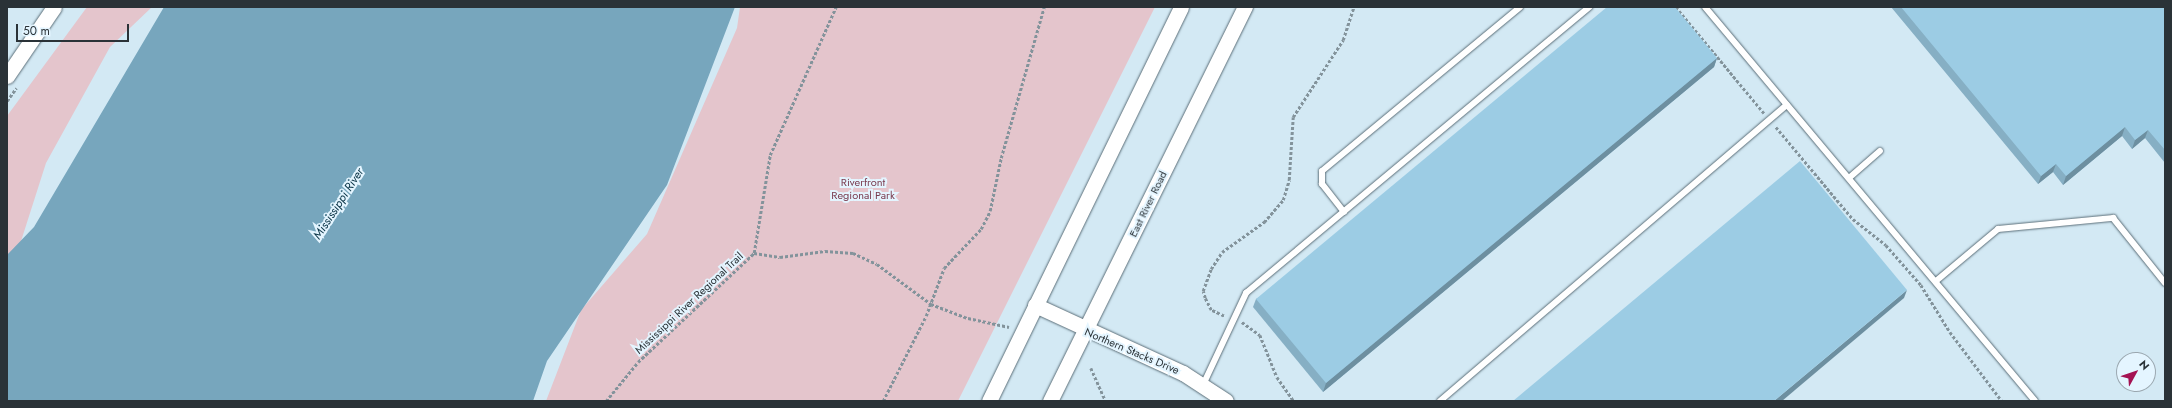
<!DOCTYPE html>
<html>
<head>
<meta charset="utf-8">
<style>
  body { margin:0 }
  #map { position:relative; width:2172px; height:408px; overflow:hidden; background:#d3e9f4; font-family:Jost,sans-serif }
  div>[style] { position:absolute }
  .green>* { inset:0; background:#e4c5cc }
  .water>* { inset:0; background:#77a6bd }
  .path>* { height:2.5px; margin-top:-1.25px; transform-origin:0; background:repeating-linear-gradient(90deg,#83939b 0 3px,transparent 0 5px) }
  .roads { filter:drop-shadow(0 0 1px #5b6e78) drop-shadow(0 0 1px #5b6e78) }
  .service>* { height:6px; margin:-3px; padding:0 3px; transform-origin:3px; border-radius:3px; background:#fff }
  .tertiary>* { height:15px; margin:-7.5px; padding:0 7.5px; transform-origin:7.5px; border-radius:7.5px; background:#fff }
  .wall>* { inset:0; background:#86afc4 }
  .shaded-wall>* { inset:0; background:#6d8fa0 }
  .building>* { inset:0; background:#9ccce4 }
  span { translate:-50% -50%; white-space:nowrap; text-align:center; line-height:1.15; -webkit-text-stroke:4px #e4f5ff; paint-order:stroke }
  .park-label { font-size:11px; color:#793a4e }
  .street-label { font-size:11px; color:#2a3237 }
  .water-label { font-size:12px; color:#093345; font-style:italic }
  .frame { position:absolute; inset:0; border:8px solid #2a3237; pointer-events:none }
  .north { position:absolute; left:2116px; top:352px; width:40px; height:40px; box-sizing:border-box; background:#e4f5ff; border:1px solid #9aa7af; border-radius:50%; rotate:50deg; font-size:11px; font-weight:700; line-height:16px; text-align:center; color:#2a3237 }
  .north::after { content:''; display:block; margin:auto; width:14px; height:18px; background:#a41253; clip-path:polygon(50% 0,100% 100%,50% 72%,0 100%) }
  .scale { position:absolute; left:16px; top:24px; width:113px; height:18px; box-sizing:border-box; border:2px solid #2a3237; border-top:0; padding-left:5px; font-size:12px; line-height:14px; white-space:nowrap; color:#2a3237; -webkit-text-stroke:3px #e4f5ff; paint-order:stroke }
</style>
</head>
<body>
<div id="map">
  <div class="green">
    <div style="clip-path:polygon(87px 7px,152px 7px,110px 47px,46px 163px,7px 285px,7px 116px)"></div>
    <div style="clip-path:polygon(740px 7px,1155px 7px,958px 401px,546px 401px,581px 310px,647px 234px,737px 28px)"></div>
  </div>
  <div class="water">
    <div style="clip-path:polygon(164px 7px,735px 7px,667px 185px,547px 361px,533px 401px,7px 401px,7px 255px,34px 227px)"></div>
  </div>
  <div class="path">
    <div style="left:1676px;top:7px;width:138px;rotate:50.3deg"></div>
    <div style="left:7px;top:101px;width:16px;rotate:-55deg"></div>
    <div style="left:1776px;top:127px;width:120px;rotate:50.1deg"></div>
    <div style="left:1853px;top:219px;width:42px;rotate:38.2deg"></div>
    <div style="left:1886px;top:245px;width:53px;rotate:48.8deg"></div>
    <div style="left:1921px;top:285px;width:55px;rotate:58.3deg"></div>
    <div style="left:1950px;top:332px;width:86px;rotate:53deg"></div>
    <div style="left:754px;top:253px;width:26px;rotate:9deg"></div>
    <div style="left:780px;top:257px;width:45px;rotate:-7.6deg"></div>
    <div style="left:825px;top:251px;width:28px;rotate:4deg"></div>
    <div style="left:853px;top:253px;width:26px;rotate:25deg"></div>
    <div style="left:877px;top:264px;width:67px;rotate:36.5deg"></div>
    <div style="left:931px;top:304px;width:40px;rotate:21deg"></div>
    <div style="left:968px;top:318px;width:42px;rotate:12.4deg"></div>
    <div style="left:1224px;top:316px;width:14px;rotate:-155deg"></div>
    <div style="left:1211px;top:310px;width:13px;rotate:-117deg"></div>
    <div style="left:1205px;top:298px;width:7px;rotate:-106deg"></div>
    <div style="left:1203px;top:291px;width:23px;rotate:-70deg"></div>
    <div style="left:1211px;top:269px;width:20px;rotate:-57deg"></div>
    <div style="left:1222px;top:252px;width:52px;rotate:-35.5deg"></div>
    <div style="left:1264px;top:222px;width:29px;rotate:-49deg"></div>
    <div style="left:1283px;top:200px;width:21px;rotate:-73deg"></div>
    <div style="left:1289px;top:180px;width:63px;rotate:-86.4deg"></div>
    <div style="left:1293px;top:117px;width:92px;rotate:-57deg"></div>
    <div style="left:1343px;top:40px;width:35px;rotate:-72deg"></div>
    <div style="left:1242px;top:322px;width:22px;rotate:36deg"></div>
    <div style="left:1260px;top:335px;width:45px;rotate:68deg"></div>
    <div style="left:1277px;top:377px;width:29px;rotate:55deg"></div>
    <div style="left:1091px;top:368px;width:36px;rotate:66deg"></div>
    <div style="left:606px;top:401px;width:50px;rotate:-50.6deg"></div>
    <div style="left:638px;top:362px;width:159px;rotate:-43.2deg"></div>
    <div style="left:754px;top:253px;width:99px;rotate:-80.7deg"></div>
    <div style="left:770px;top:155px;width:162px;rotate:-66deg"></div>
    <div style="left:883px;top:401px;width:95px;rotate:-63.2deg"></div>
    <div style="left:926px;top:316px;width:51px;rotate:-69.4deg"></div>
    <div style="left:944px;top:268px;width:54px;rotate:-46.5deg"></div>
    <div style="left:981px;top:229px;width:20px;rotate:-63deg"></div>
    <div style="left:990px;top:211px;width:54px;rotate:-78.3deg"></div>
    <div style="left:1001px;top:158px;width:157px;rotate:-74.1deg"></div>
  </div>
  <div class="roads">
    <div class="service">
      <div style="left:1705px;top:7px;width:514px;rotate:50.05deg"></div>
      <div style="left:1849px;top:178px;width:41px;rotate:-41.1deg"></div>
      <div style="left:1344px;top:212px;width:36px;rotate:-128deg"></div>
      <div style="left:1322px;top:184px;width:13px;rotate:-90deg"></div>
      <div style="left:1322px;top:171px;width:257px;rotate:-39.6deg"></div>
      <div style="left:1936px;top:281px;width:81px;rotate:-40deg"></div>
      <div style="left:1998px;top:229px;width:116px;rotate:-5.5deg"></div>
      <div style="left:2113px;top:218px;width:83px;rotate:51.3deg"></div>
      <div style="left:1203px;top:385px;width:102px;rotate:-64.9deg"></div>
      <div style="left:1246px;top:293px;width:447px;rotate:-39.8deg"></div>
      <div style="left:1440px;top:401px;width:456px;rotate:-40.5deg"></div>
    </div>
    <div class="tertiary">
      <div style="left:7px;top:76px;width:83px;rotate:-55.7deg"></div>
      <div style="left:1035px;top:305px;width:163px;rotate:24.7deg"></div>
      <div style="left:1183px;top:373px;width:51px;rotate:33.1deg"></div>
      <div style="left:989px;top:401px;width:438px;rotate:-64deg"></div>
      <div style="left:1050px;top:401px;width:440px;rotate:-63.7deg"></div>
    </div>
  </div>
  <div class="wall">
    <div style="clip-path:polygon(1891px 7px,2165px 7px,2165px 163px,2145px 138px,2132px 149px,2122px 136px,2063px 185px,2053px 172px,2038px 184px)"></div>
    <div style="clip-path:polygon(1717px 58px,1714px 67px,1323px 392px,1253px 307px,1256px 299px)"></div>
  </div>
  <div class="shaded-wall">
    <div style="clip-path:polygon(1717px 58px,1714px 67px,1323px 392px,1326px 383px)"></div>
    <div style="clip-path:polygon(2125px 127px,2122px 136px,2063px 185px,2066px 176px)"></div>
    <div style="clip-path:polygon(2148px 130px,2145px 138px,2132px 149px,2135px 140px)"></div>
    <div style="clip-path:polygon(2056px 164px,2053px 172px,2038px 184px,2041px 176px)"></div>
    <div style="clip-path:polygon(1907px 290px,1904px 298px,1782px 401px,1774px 401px)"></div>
  </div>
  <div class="building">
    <div style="clip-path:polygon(1607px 7px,1675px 7px,1717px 58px,1326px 383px,1256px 299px)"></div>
    <div style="clip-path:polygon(1901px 7px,2165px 7px,2165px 150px,2148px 130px,2135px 140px,2125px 127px,2066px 176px,2056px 164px,2041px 176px)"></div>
    <div style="clip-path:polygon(1800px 161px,1907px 290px,1774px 401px,1513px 401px)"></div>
  </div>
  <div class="park-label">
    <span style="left:863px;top:189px">Riverfront<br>Regional Park</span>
  </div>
  <div class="street-label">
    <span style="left:1148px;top:204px;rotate:-64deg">East River Road</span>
    <span style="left:689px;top:303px;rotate:-43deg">Mississippi River Regional Trail</span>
    <span style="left:1132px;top:351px;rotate:23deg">Northern Stacks Drive</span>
  </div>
  <div class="water-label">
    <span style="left:339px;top:204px;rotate:-57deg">Mississippi River</span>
  </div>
  <div class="frame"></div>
  <div class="north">N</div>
  <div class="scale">50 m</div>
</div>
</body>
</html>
